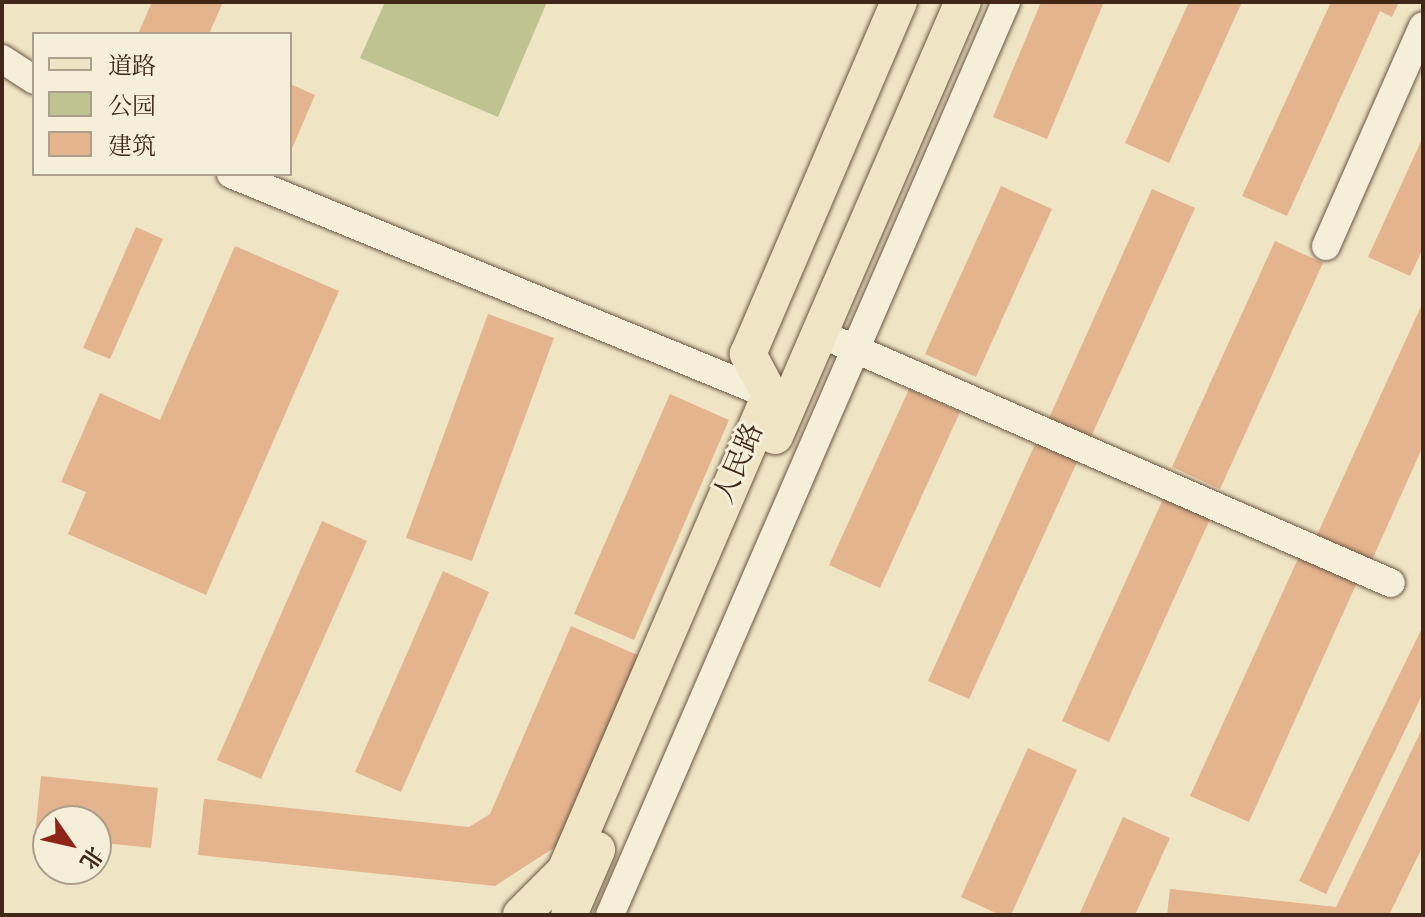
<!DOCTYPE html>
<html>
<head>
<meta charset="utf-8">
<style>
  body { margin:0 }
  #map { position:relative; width:1425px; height:917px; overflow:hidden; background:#efe5c4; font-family:"Old Standard TT","Noto Serif SC",serif }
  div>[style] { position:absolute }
  .green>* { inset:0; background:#bfc390 }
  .building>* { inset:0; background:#e4b48e }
  .roads { filter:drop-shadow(0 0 2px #6c5643) drop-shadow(0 0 2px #6c5643) }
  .minor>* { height:28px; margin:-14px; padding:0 14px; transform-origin:14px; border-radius:14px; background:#f5eed9 }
  .major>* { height:36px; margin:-18px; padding:0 18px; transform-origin:18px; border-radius:18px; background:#efe5c4 }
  span { translate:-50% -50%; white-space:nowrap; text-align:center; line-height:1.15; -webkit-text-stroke:6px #f5eed9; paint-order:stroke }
  .street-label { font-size:28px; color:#412718 }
  .frame { position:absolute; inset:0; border:4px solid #412718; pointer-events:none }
  .legend { position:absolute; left:32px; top:32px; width:260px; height:144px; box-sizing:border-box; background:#f5eed9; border:2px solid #ad9e8c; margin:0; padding:10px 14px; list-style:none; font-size:24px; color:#412718 }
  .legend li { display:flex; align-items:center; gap:16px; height:40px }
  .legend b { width:40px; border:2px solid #ad9e8c }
  .north { position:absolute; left:32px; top:805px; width:80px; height:80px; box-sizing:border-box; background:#f5eed9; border:2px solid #ad9e8c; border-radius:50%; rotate:124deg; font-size:22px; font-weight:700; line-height:32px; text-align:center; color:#412718 }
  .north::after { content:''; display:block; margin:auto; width:28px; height:36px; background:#8f2418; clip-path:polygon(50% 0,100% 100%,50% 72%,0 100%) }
</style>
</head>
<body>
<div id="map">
  <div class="green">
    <div style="clip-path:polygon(385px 2px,547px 2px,498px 117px,360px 58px)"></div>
  </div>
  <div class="building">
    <div style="clip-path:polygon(152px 2px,223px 2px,209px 34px,138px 34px)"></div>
    <div style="clip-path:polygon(1041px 2px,1104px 2px,1047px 139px,993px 117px)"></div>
    <div style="clip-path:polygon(1189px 2px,1242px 2px,1169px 163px,1125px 143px)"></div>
    <div style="clip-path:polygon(1331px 2px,1399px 2px,1392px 17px,1380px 11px,1287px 216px,1242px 196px)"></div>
    <div style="clip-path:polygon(290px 84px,315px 95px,290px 153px)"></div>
    <div style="clip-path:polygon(1423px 137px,1423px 248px,1410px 276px,1368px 257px)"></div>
    <div style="clip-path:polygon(1001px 186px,1052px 209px,976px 377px,925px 354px)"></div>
    <div style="clip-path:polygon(1152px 189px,1195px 208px,1091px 437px,1049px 418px)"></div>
    <div style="clip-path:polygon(136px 227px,163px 239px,110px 359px,83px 348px)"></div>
    <div style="clip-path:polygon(1275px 241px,1323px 263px,1220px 489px,1172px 467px)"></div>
    <div style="clip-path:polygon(235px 246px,339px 291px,206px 595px,68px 534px,86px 492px,61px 482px,100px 393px,160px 420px)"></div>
    <div style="clip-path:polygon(1423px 302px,1423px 446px,1372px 560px,1317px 535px)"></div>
    <div style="clip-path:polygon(488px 314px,554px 338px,472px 561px,406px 538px)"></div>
    <div style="clip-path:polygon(909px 389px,960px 412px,880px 588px,829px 565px)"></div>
    <div style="clip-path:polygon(670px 394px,729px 420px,634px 640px,574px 614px)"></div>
    <div style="clip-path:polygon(1036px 442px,1078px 460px,969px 699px,928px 681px)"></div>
    <div style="clip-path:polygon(1164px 497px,1210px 519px,1109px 742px,1062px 721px)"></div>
    <div style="clip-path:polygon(322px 521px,367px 541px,261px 779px,217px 760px)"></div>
    <div style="clip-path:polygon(1301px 552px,1359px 578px,1249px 822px,1190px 796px)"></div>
    <div style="clip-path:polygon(443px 571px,489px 592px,401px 792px,355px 772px)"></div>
    <div style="clip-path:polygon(571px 626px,642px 657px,560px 844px,495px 886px,198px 855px,204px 799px,469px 827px,490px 814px)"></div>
    <div style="clip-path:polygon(1423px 626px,1423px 693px,1326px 894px,1299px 881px)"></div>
    <div style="clip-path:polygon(1423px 727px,1423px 846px,1389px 915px,1167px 915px,1170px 889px,1336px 907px)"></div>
    <div style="clip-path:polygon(1028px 748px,1077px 770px,1011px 915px,1000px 915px,961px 897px)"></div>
    <div style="clip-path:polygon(41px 776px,158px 788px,151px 848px,96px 842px,96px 821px,48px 821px,48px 837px,35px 835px)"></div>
    <div style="clip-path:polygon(1123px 817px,1170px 838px,1135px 915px,1079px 915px)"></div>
  </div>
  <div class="roads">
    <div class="minor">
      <div style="left:2px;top:59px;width:38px;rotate:33deg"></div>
      <div style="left:231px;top:174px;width:590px;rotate:22.31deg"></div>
      <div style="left:1326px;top:246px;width:240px;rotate:-66.2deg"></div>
      <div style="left:839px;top:342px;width:602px;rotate:23.59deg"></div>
      <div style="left:610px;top:915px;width:995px;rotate:-66.55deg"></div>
    </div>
    <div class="major">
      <div style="left:775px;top:436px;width:473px;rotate:-66.6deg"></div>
      <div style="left:521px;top:915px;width:62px;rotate:-45deg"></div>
      <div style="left:565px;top:871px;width:518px;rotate:-66.7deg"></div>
      <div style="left:770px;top:395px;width:47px;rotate:-118.2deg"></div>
      <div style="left:748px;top:354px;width:383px;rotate:-66.8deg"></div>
      <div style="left:569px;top:915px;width:71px;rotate:-66.7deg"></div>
    </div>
  </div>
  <div class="street-label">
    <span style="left:740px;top:464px;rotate:-67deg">人民路</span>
  </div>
  <div class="frame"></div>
  <ul class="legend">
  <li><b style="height:10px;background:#efe5c4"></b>道路</li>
  <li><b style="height:22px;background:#bfc390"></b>公园</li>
  <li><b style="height:22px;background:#e4b48e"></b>建筑</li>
  </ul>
  <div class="north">北</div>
</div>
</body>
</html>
